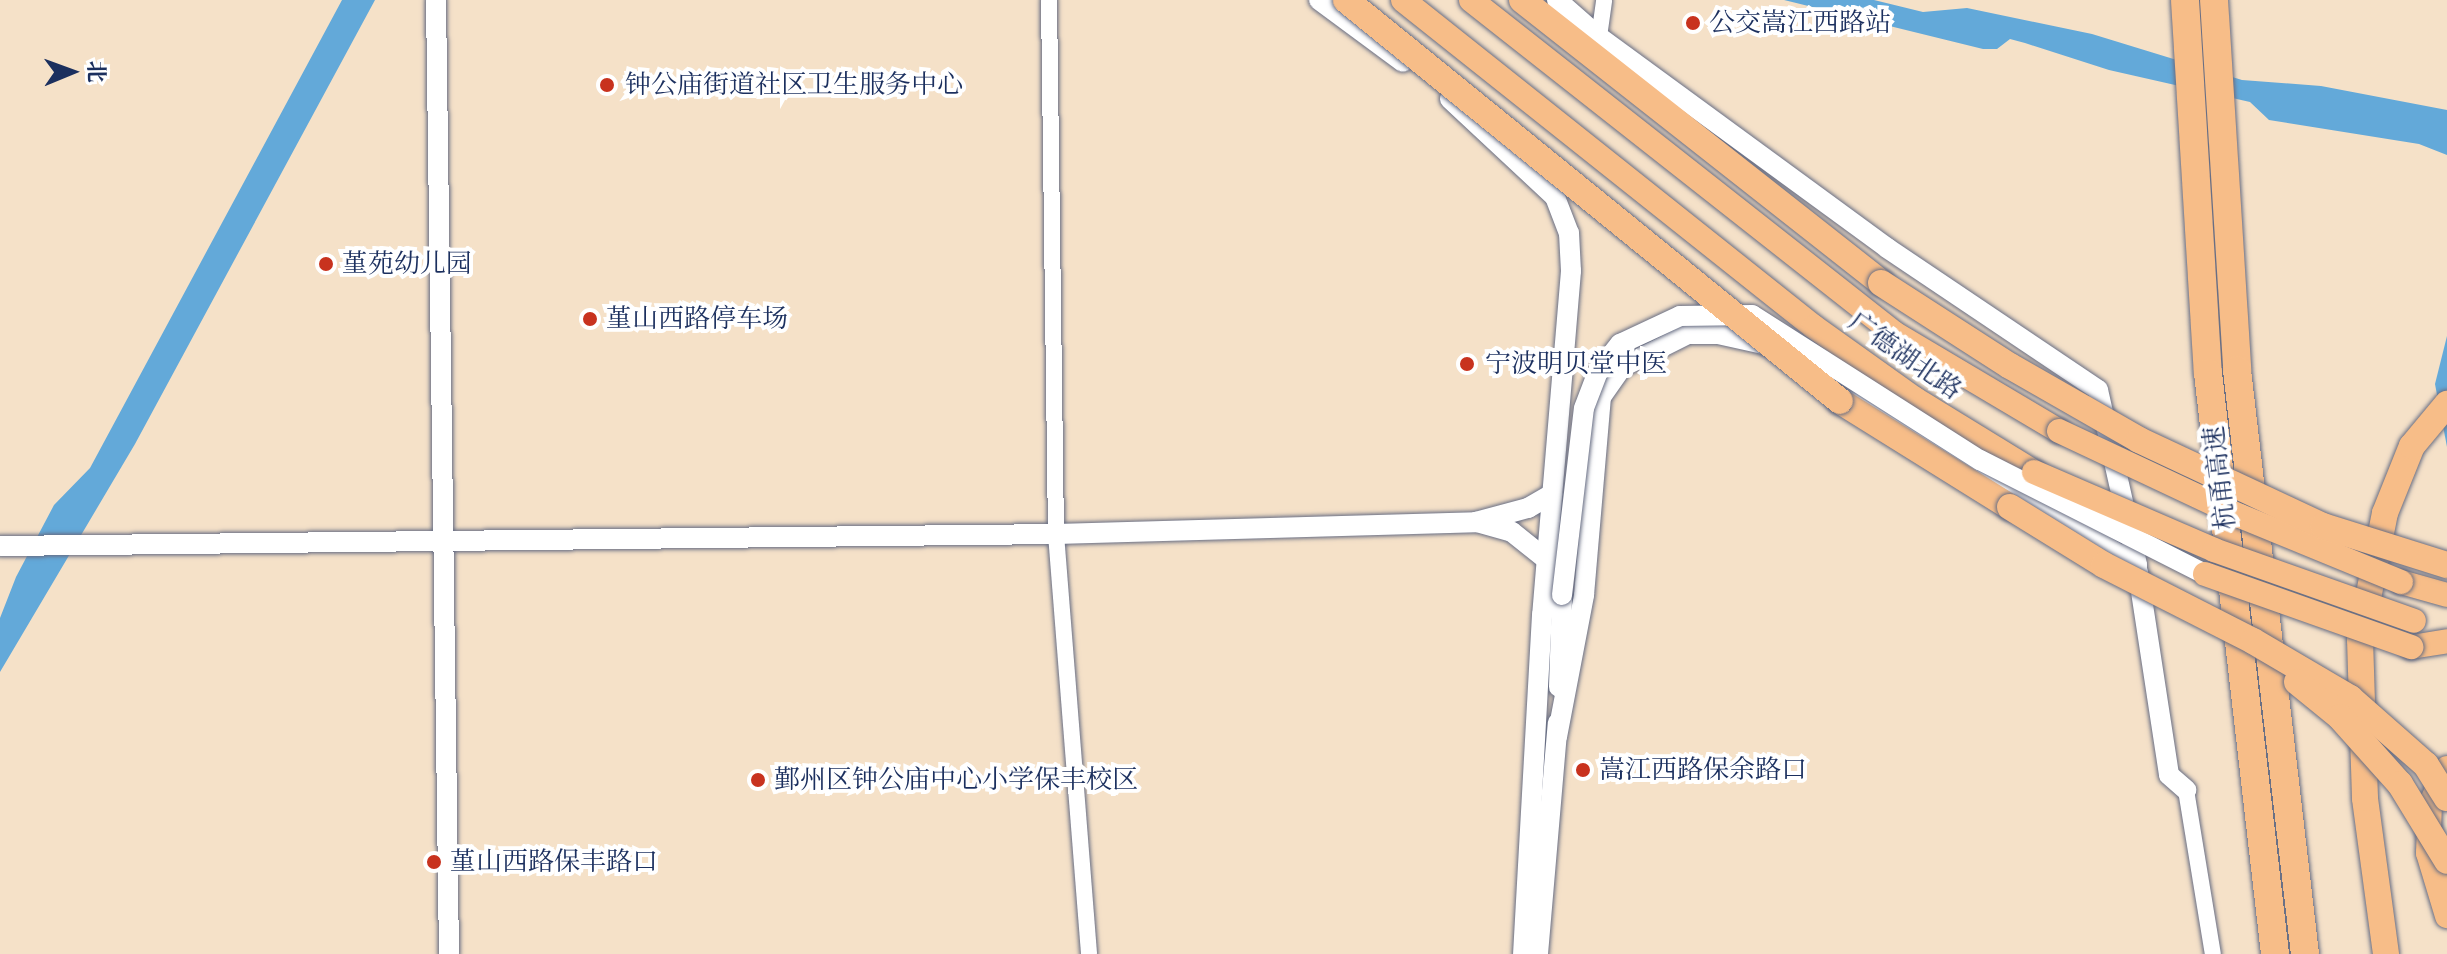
<!DOCTYPE html>
<html>
<head>
<meta charset="utf-8">
<style>
  body { margin:0 }
  #map { position:relative; width:2447px; height:954px; overflow:hidden; background:#f5e1c8; font-family:"IM FELL French Canon","Noto Serif SC",serif }
  div>[style] { position:absolute }
  .water>* { inset:0; background:#63a9d9 }
  .roads { filter:drop-shadow(0 0 2px #676d83) drop-shadow(0 0 2px #676d83) }
  .minor>* { height:16px; margin:-8px; padding:0 8px; transform-origin:8px; border-radius:8px; background:#fff }
  .tertiary>* { height:20px; margin:-10px; padding:0 10px; transform-origin:10px; border-radius:10px; background:#fff }
  .primary>* { height:24px; margin:-12px; padding:0 12px; transform-origin:12px; border-radius:12px; background:#f7bd88 }
  .trunk>* { height:26px; margin:-13px; padding:0 13px; transform-origin:13px; border-radius:13px; background:#f7bd88 }
  .motorway>* { height:28px; margin:-14px; padding:0 14px; transform-origin:14px; border-radius:14px; background:#f7bd88 }
  .bridges { filter:drop-shadow(0 0 2px #676d83) drop-shadow(0 0 2px #676d83) }
  .tertiary-bridge>* { height:20px; margin:-10px; padding:0 10px; transform-origin:10px; border-radius:10px; background:#fff }
  .primary-bridge>* { height:24px; margin:-12px; padding:0 12px; transform-origin:12px; border-radius:12px; background:#f7bd88 }
  .trunk-bridge>* { height:26px; margin:-13px; padding:0 13px; transform-origin:13px; border-radius:13px; background:#f7bd88 }
  .dots>* { width:22px; height:22px; translate:-50% -50%; box-sizing:border-box; border:4px solid #fff; border-radius:50% }
  span { translate:-50% -50%; white-space:nowrap; text-align:center; line-height:1.15; -webkit-text-stroke:8px #fff; paint-order:stroke }
  .poi-label { font-size:26px; color:#1b2f5e }
  .left { translate:0 -50%; text-align:left }
  .street-label { font-size:26px; color:#1b2f5e }
  .north { position:absolute; left:32px; top:32px; width:80px; height:80px; -webkit-text-stroke:6px #fff; paint-order:stroke; rotate:89deg; font-size:22px; font-weight:700; line-height:32px; text-align:center; color:#1b2f5e }
  .north::after { content:''; display:block; margin:auto; width:28px; height:36px; background:#1b2f5e; clip-path:polygon(50% 0,100% 100%,50% 72%,0 100%) }
</style>
</head>
<body>
<div id="map">
  <div class="water">
    <div style="clip-path:polygon(342px 0,375px 0,135px 444px,0 672px,0 618px,16px 577px,54px 505px,90px 468px)"></div>
    <div style="clip-path:polygon(1784px 0,1874px 0,1923px 12px,1967px 8px,2092px 34px,2242px 80px,2321px 86px,2447px 110px,2447px 155px,2419px 144px,2269px 120px,2250px 102px,2109px 70px,2025px 43px,2010px 39px,1997px 49px,1983px 49px)"></div>
    <div style="clip-path:polygon(2447px 336px,2447px 447px,2435px 384px)"></div>
  </div>
  <div class="roads">
    <div class="minor">
      <div style="left:1049px;top:0;width:534px;rotate:89.25deg"></div>
      <div style="left:1056px;top:534px;width:421px;rotate:85.5deg"></div>
      <div style="left:1599px;top:37px;width:37px;rotate:-82deg"></div>
      <div style="left:2186px;top:790px;width:166px;rotate:80.7deg"></div>
    </div>
    <div class="tertiary">
      <div style="left:436px;top:0;width:954px;rotate:89.22deg"></div>
      <div style="left:1319px;top:0;width:104px;rotate:36.4deg"></div>
      <div style="left:1557px;top:0;width:56px;rotate:41.4deg"></div>
      <div style="left:1599px;top:37px;width:357px;rotate:36.2deg"></div>
      <div style="left:1887px;top:248px;width:254px;rotate:33.9deg"></div>
      <div style="left:2098px;top:390px;width:179px;rotate:77.4deg"></div>
      <div style="left:2137px;top:565px;width:366px;rotate:-148.7deg"></div>
      <div style="left:1450px;top:99px;width:144px;rotate:43deg"></div>
      <div style="left:1555px;top:197px;width:39px;rotate:69deg"></div>
      <div style="left:1569px;top:233px;width:38px;rotate:87deg"></div>
      <div style="left:1571px;top:271px;width:345px;rotate:94.8deg"></div>
      <div style="left:1542px;top:615px;width:340px;rotate:93.2deg"></div>
      <div style="left:0;top:546px;width:1056px;rotate:-0.65deg"></div>
      <div style="left:1056px;top:534px;width:420px;rotate:-1.6deg"></div>
      <div style="left:1547px;top:560px;width:45px;rotate:-141.3deg"></div>
      <div style="left:1512px;top:532px;width:37px;rotate:-164deg"></div>
      <div style="left:1476px;top:522px;width:54px;rotate:-15.1deg"></div>
      <div style="left:1528px;top:508px;width:28px;rotate:-30deg"></div>
      <div style="left:2138px;top:572px;width:205px;rotate:81.3deg"></div>
      <div style="left:2169px;top:775px;width:23px;rotate:41deg"></div>
      <div style="left:1559px;top:687px;width:92px;rotate:-88.1deg"></div>
      <div style="left:1557px;top:737px;width:145px;rotate:-79.2deg"></div>
      <div style="left:1584px;top:595px;width:199px;rotate:-85.1deg"></div>
      <div style="left:1601px;top:397px;width:37px;rotate:-55deg"></div>
      <div style="left:1622px;top:367px;width:74px;rotate:-26.6deg"></div>
      <div style="left:1688px;top:334px;width:30px"></div>
      <div style="left:1718px;top:334px;width:51px;rotate:12.4deg"></div>
      <div style="left:1538px;top:954px;width:232px;rotate:-85.1deg"></div>
    </div>
    <div class="primary">
      <div style="left:1403px;top:0;width:525px;rotate:38.51deg"></div>
      <div style="left:1814px;top:327px;width:124px;rotate:35.5deg"></div>
      <div style="left:1915px;top:399px;width:140px;rotate:31.5deg"></div>
      <div style="left:1471px;top:0;width:538px;rotate:38.21deg"></div>
      <div style="left:1894px;top:333px;width:192px;rotate:30.7deg"></div>
      <div style="left:2401px;top:582px;width:48px;rotate:15.8deg"></div>
      <div style="left:2411px;top:647px;width:36px;rotate:-9deg"></div>
      <div style="left:2447px;top:768px;width:41px;rotate:114.7deg"></div>
      <div style="left:2430px;top:805px;width:48px;rotate:92.4deg"></div>
      <div style="left:2428px;top:853px;width:66px;rotate:73.2deg"></div>
    </div>
    <div class="trunk">
      <div style="left:1522px;top:0;width:457px;rotate:38.2deg"></div>
      <div style="left:1840px;top:401px;width:200px;rotate:31.9deg"></div>
      <div style="left:2386px;top:954px;width:157px;rotate:-97.7deg"></div>
      <div style="left:2365px;top:798px;width:159px;rotate:-91.8deg"></div>
      <div style="left:2360px;top:639px;width:128px;rotate:-78.8deg"></div>
      <div style="left:2385px;top:513px;width:72px;rotate:-68.1deg"></div>
      <div style="left:2412px;top:446px;width:55px;rotate:-50.2deg"></div>
    </div>
    <div class="motorway">
      <div style="left:2185px;top:0;width:374px;rotate:86.5deg"></div>
      <div style="left:2208px;top:373px;width:585px;rotate:83.42deg"></div>
      <div style="left:2214px;top:0;width:371px;rotate:86.4deg"></div>
      <div style="left:2237px;top:370px;width:588px;rotate:83.36deg"></div>
    </div>
  </div>
  <div class="bridges">
    <div class="tertiary-bridge">
      <div style="left:1562px;top:595px;width:188px;rotate:-83.3deg"></div>
      <div style="left:1584px;top:408px;width:39px;rotate:-69deg"></div>
      <div style="left:1598px;top:372px;width:36px;rotate:-52deg"></div>
      <div style="left:1620px;top:344px;width:66px;rotate:-25deg"></div>
      <div style="left:1680px;top:316px;width:72px;rotate:-0.8deg"></div>
      <div style="left:1752px;top:315px;width:270px;rotate:32.5deg"></div>
      <div style="left:1980px;top:460px;width:252px;rotate:26.9deg"></div>
    </div>
    <div class="primary-bridge">
      <div style="left:2059px;top:431px;width:200px;rotate:25.2deg"></div>
      <div style="left:2240px;top:516px;width:174px;rotate:22.3deg"></div>
      <div style="left:2034px;top:472px;width:196px;rotate:23.4deg"></div>
      <div style="left:2214px;top:550px;width:212px;rotate:19.5deg"></div>
      <div style="left:2205px;top:574px;width:219px;rotate:19.5deg"></div>
    </div>
    <div class="trunk-bridge">
      <div style="left:1346px;top:0;width:636px;rotate:39.07deg"></div>
      <div style="left:1881px;top:283px;width:153px;rotate:32.8deg"></div>
      <div style="left:2010px;top:366px;width:149px;rotate:29.8deg"></div>
      <div style="left:2139px;top:440px;width:203px;rotate:25.1deg"></div>
      <div style="left:2323px;top:526px;width:130px;rotate:17.5deg"></div>
      <div style="left:2010px;top:507px;width:110px;rotate:31.7deg"></div>
      <div style="left:2104px;top:565px;width:167px;rotate:27deg"></div>
      <div style="left:2253px;top:641px;width:113px;rotate:30.4deg"></div>
      <div style="left:2350px;top:698px;width:101px;rotate:41.4deg"></div>
      <div style="left:2426px;top:765px;width:39px;rotate:58deg"></div>
      <div style="left:2297px;top:682px;width:55px;rotate:39.1deg"></div>
      <div style="left:2340px;top:717px;width:90px;rotate:48.2deg"></div>
      <div style="left:2400px;top:784px;width:90px;rotate:58.6deg"></div>
    </div>
  </div>
  <div class="dots">
    <div style="left:1693px;top:23px;background:#c8321e"></div>
    <div style="left:607px;top:85px;background:#c8321e"></div>
    <div style="left:326px;top:264px;background:#c8321e"></div>
    <div style="left:590px;top:319px;background:#c8321e"></div>
    <div style="left:1467px;top:364px;background:#c8321e"></div>
    <div style="left:1583px;top:770px;background:#c8321e"></div>
    <div style="left:758px;top:780px;background:#c8321e"></div>
    <div style="left:434px;top:862px;background:#c8321e"></div>
  </div>
  <div class="poi-label">
    <span class="left" style="left:1709px;top:23px">公交嵩江西路站</span>
    <span class="left" style="left:625px;top:85px">钟公庙街道社区卫生服务中心</span>
    <span class="left" style="left:342px;top:264px">堇苑幼儿园</span>
    <span class="left" style="left:606px;top:319px">堇山西路停车场</span>
    <span class="left" style="left:1485px;top:364px">宁波明贝堂中医</span>
    <span class="left" style="left:1599px;top:770px">嵩江西路保余路口</span>
    <span class="left" style="left:774px;top:780px">鄞州区钟公庙中心小学保丰校区</span>
    <span class="left" style="left:450px;top:862px">堇山西路保丰路口</span>
  </div>
  <div class="street-label">
    <span style="left:1905px;top:356px;rotate:35deg">广德湖北路</span>
    <span style="left:2220px;top:478px;rotate:-97deg">杭甬高速</span>
  </div>
  <div class="north">北</div>
</div>
</body>
</html>
